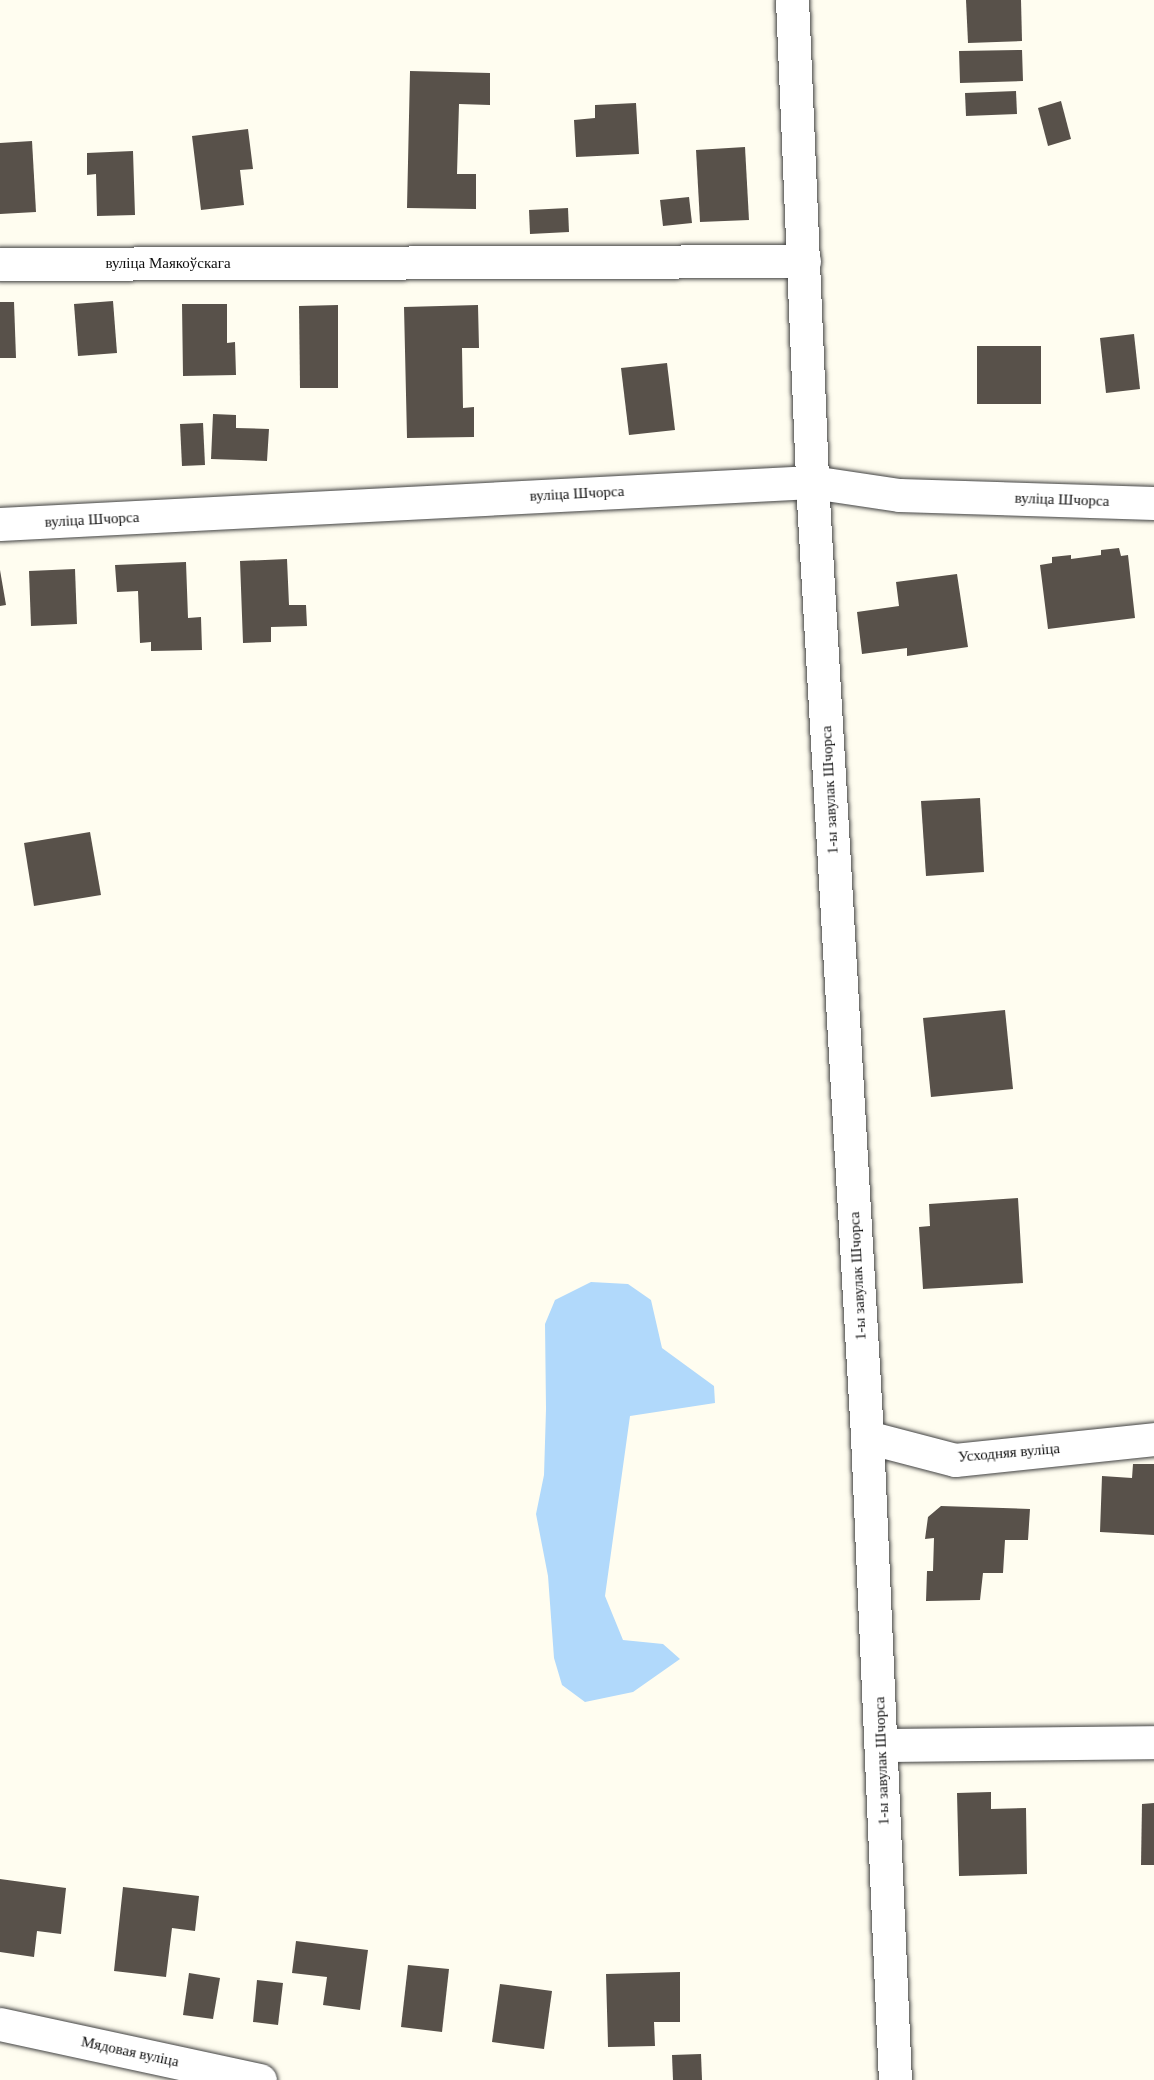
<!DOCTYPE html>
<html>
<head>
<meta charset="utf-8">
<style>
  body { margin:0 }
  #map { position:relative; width:1154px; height:2080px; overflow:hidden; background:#fffdf0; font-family:"Times New Roman",serif }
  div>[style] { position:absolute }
  .water>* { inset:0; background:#b1d9fb }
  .building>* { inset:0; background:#58514a }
  .roads { filter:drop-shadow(0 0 2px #424242) drop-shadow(0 0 2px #424242) }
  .minor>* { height:33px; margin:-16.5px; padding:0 16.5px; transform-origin:16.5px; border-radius:16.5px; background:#fff }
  span { translate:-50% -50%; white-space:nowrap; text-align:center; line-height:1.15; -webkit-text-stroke:6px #fff; paint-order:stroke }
  .street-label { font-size:15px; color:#0f0f0f }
</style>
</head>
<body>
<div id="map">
  <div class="water">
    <div style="clip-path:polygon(591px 1282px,628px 1284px,651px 1300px,662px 1348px,714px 1386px,715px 1403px,630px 1416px,605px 1596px,623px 1640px,663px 1644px,680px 1659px,633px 1692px,585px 1702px,562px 1685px,554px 1658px,548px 1576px,536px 1514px,544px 1475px,546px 1409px,545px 1324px,555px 1300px)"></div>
  </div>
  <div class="building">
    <div style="clip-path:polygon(966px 0,1021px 0,1022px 41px,968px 43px)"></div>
    <div style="clip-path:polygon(1022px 50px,1023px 81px,960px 83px,959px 51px)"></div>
    <div style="clip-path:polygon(410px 71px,490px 73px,490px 105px,459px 104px,457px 174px,476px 174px,476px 209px,407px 208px)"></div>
    <div style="clip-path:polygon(1016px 91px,1017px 114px,966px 116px,965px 93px)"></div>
    <div style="clip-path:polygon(1061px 101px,1071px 139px,1048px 146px,1038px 108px)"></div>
    <div style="clip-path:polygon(636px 103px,639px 154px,576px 157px,574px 120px,595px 118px,595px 105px)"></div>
    <div style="clip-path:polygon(248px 129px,253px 169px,240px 170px,244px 205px,201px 210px,192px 136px)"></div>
    <div style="clip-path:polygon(32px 141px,36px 212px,0 214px,0 143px)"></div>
    <div style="clip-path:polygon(745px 147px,749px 220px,700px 222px,696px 150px)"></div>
    <div style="clip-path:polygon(133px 151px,135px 215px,97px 216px,96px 174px,87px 175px,87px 153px)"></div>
    <div style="clip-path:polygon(689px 197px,692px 223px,663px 226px,660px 200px)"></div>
    <div style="clip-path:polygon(568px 208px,569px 232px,530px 234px,529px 210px)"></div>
    <div style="clip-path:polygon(113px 301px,117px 353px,78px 356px,74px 304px)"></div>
    <div style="clip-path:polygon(0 302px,14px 302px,16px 358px,0 358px)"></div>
    <div style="clip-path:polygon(182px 304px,227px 304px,227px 343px,235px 342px,236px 375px,183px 376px)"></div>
    <div style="clip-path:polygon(338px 305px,338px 388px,300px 388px,299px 306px)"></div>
    <div style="clip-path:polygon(478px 305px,479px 348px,462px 348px,463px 408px,474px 407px,474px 437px,407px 438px,404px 307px)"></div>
    <div style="clip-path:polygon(1134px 334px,1140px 389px,1106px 393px,1100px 338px)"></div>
    <div style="clip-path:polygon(977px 346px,1041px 346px,1041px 404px,977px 404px)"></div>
    <div style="clip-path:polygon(667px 363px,675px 430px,629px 435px,621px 368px)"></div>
    <div style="clip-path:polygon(213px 414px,236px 415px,236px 428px,269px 429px,267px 461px,211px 459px)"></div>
    <div style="clip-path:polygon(203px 423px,205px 465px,182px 466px,180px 424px)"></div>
    <div style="clip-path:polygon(1119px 548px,1121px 556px,1128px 555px,1135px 618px,1048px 629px,1040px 565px,1052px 563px,1052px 557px,1071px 555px,1071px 559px,1101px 555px,1101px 550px)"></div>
    <div style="clip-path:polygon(287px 559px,289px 605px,306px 605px,307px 626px,271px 627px,271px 642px,243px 643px,240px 561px)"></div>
    <div style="clip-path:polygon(186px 562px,188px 618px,201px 617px,202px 650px,151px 651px,151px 642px,140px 643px,138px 591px,117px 592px,115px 565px)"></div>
    <div style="clip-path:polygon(75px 569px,77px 624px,31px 626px,29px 571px)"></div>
    <div style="clip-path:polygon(0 570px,6px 605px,0 606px)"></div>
    <div style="clip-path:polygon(957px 574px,968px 647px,907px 656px,907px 648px,862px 654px,857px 612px,899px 606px,896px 582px)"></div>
    <div style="clip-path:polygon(980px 798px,984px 872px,926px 876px,921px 801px)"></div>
    <div style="clip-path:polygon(90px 832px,101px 895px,34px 906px,24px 843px)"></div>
    <div style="clip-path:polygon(1005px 1010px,1013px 1089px,931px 1097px,923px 1018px)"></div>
    <div style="clip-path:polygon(1018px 1198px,1023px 1283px,923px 1289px,919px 1227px,930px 1226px,929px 1204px)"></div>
    <div style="clip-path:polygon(1133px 1464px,1154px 1464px,1154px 1535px,1100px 1532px,1102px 1476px,1132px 1478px)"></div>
    <div style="clip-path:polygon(941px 1506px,1030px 1509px,1028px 1540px,1005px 1540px,1003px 1573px,983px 1573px,980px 1600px,926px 1601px,927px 1571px,933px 1571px,934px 1538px,925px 1539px,928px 1517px)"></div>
    <div style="clip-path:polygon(991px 1792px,991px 1809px,1026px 1808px,1027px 1874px,959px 1876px,957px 1793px)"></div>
    <div style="clip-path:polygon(1154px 1803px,1154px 1865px,1141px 1865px,1142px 1804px)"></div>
    <div style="clip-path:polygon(0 1879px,66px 1888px,61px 1934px,37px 1931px,34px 1957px,0 1952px)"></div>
    <div style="clip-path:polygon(123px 1887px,199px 1896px,195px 1931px,172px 1928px,166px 1977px,114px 1971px)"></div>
    <div style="clip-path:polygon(296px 1941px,368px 1950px,360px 2010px,323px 2005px,327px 1977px,292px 1973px)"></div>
    <div style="clip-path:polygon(408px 1965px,449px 1969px,442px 2032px,401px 2027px)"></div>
    <div style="clip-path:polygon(680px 1972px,680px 2022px,654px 2022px,655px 2046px,608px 2047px,606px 1974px)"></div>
    <div style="clip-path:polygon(189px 1973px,220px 1978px,213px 2019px,183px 2015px)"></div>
    <div style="clip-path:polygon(257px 1980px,283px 1983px,278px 2025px,253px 2022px)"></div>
    <div style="clip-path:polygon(500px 1984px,552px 1991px,544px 2049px,492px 2042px)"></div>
    <div style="clip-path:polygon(701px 2054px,702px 2080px,673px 2080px,672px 2055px)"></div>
  </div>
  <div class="roads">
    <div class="minor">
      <div style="left:792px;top:0;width:482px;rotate:87.6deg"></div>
      <div style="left:812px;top:482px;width:957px;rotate:86.7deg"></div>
      <div style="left:867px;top:1437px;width:644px;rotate:87.51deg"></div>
      <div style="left:0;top:264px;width:804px;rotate:-0.21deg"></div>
      <div style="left:0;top:524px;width:813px;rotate:-2.96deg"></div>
      <div style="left:812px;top:482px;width:88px;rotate:8.5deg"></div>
      <div style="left:899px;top:495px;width:255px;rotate:1.8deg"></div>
      <div style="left:867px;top:1437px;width:91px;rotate:14.6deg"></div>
      <div style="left:955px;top:1460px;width:200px;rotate:-6deg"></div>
      <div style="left:881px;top:1745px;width:273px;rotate:-0.6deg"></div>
      <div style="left:0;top:2024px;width:266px;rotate:12.2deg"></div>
    </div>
  </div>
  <div class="street-label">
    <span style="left:168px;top:264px">вуліца Маякоўскага</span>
    <span style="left:577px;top:494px;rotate:-3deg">вуліца Шчорса</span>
    <span style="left:1062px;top:500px;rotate:2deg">вуліца Шчорса</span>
    <span style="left:92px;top:520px;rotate:-3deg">вуліца Шчорса</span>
    <span style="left:830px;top:790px;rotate:-93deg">1-ы завулак Шчорса</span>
    <span style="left:858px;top:1276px;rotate:-93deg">1-ы завулак Шчорса</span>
    <span style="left:1009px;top:1453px;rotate:-5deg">Усходняя вуліца</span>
    <span style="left:882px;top:1761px;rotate:-92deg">1-ы завулак Шчорса</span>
    <span style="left:130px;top:2052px;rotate:12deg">Мядовая вуліца</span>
  </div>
</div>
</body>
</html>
